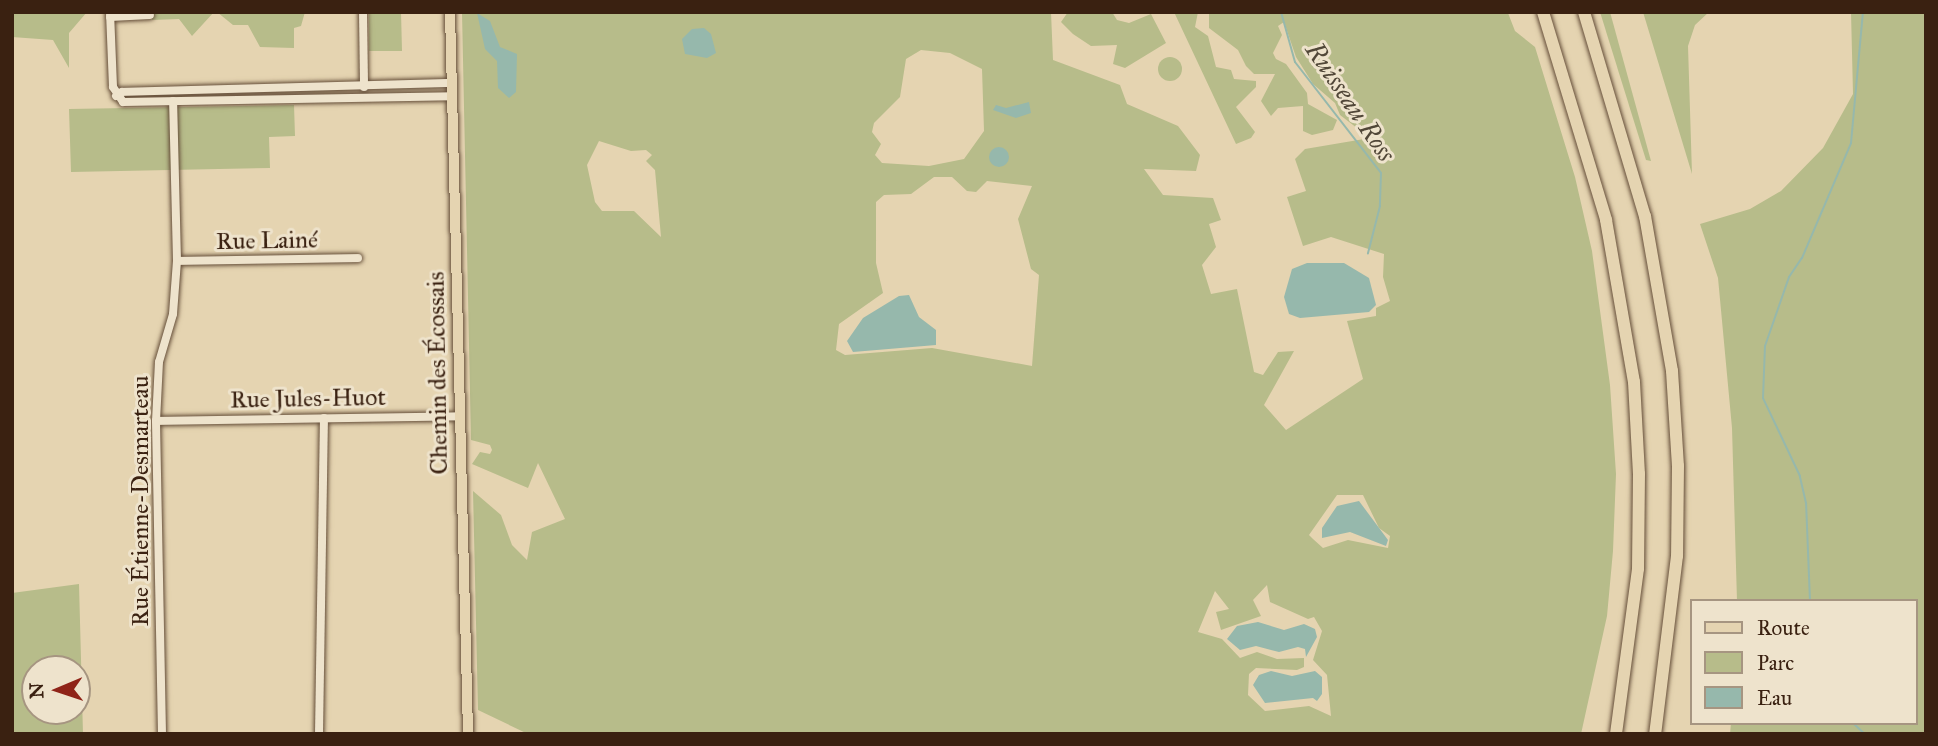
<!DOCTYPE html>
<html>
<head>
<meta charset="utf-8">
<style>
  body { margin:0 }
  #map { position:relative; width:1938px; height:746px; overflow:hidden; background:#e5d4b1; font-family:"IM FELL Great Primer",serif }
  div>[style] { position:absolute }
  .green>* { inset:0; background:#b7bc8a }
  .round { border-radius:50% }
  .water>* { inset:0; background:#96b8ac }
  .stream>* { height:2px; margin:-1px; padding:0 1px; transform-origin:1px; border-radius:1px; background:#96b8ac }
  .roads { filter:drop-shadow(0 0 2px #654e39) drop-shadow(0 0 2px #654e39) }
  .minor>* { height:8px; margin:-4px; padding:0 4px; transform-origin:4px; border-radius:4px; background:#eee3cc }
  .major>* { height:10px; margin:-5px; padding:0 5px; transform-origin:5px; border-radius:5px; background:#e5d4b1 }
  .highway>* { height:12px; margin:-6px; padding:0 6px; transform-origin:6px; border-radius:6px; background:#e5d4b1 }
  span { translate:-50% -50%; white-space:nowrap; text-align:center; line-height:1.15; -webkit-text-stroke:6px #eee3cc; paint-order:stroke }
  .street-label { font-size:24px; color:#3a2111 }
  .water-label { font-size:26px; color:#514738; font-style:italic }
  .frame { position:absolute; inset:0; border:14px solid #3a2111; pointer-events:none }
  .legend { position:absolute; left:1690px; top:599px; width:228px; height:126px; box-sizing:border-box; background:#eee3cc; border:2px solid #a69581; margin:0; padding:9px 12px; list-style:none; font-size:21px; color:#3a2111 }
  .legend li { display:flex; align-items:center; gap:14px; height:35px }
  .legend b { width:35px; border:2px solid #a69581 }
  .north { position:absolute; left:21px; top:655px; width:70px; height:70px; box-sizing:border-box; background:#eee3cc; border:2px solid #a69581; border-radius:50%; rotate:268deg; font-size:19px; font-weight:700; line-height:28px; text-align:center; color:#3a2111 }
  .north::after { content:''; display:block; margin:auto; width:24px; height:32px; background:#8f2418; clip-path:polygon(50% 0,100% 100%,50% 72%,0 100%) }
</style>
</head>
<body>
<div id="map">
  <div class="green">
    <div style="clip-path:polygon(12px 12px,87px 12px,69px 33px,69px 68px,53px 40px,12px 37px)"></div>
    <div style="clip-path:polygon(151px 12px,214px 12px,192px 36px,179px 19px,152px 20px)"></div>
    <div style="clip-path:polygon(217px 12px,305px 12px,301px 26px,294px 28px,294px 48px,260px 47px,248px 25px,233px 25px)"></div>
    <div style="clip-path:polygon(369px 12px,401px 12px,402px 51px,369px 51px)"></div>
    <div style="clip-path:polygon(evenodd,462px 12px,1051px 12px,1053px 60px,1120px 85px,1127px 104px,1178px 126px,1200px 155px,1196px 171px,1144px 169px,1163px 195px,1213px 198px,1221px 220px,1209px 224px,1216px 247px,1202px 265px,1211px 294px,1237px 289px,1254px 372px,1263px 375px,1278px 352px,1294px 351px,1264px 405px,1286px 430px,1363px 379px,1347px 321px,1376px 316px,1376px 308px,1390px 301px,1383px 277px,1384px 254px,1331px 237px,1303px 246px,1287px 197px,1306px 191px,1295px 159px,1305px 149px,1370px 138px,1340px 115px,1335px 103px,1313px 84px,1296px 57px,1284px 22px,1278px 26px,1282px 35px,1273px 53px,1276px 59px,1286px 64px,1307px 93px,1308px 104px,1337px 120px,1333px 130px,1312px 135px,1303px 131px,1303px 106px,1278px 108px,1271px 116px,1261px 101px,1275px 74px,1254px 74px,1246px 66px,1238px 50px,1209px 28px,1209px 12px,1508px 13px,1515px 31px,1535px 47px,1575px 177px,1592px 251px,1610px 385px,1616px 474px,1613px 551px,1607px 616px,1581px 734px,528px 734px,478px 710px,473px 491px,501px 515px,512px 545px,527px 560px,532px 532px,565px 519px,538px 463px,528px 488px,472px 464px,480px 452px,490px 454px,492px 450px,490px 445px,471px 440px,462px 12px,921px 50px,950px 53px,982px 69px,984px 131px,964px 159px,929px 166px,882px 163px,875px 155px,881px 144px,872px 132px,874px 123px,900px 97px,906px 59px,921px 50px,462px 12px,599px 141px,631px 151px,646px 150px,652px 155px,646px 161px,655px 170px,661px 237px,634px 211px,602px 211px,595px 202px,587px 165px,599px 141px,462px 12px,934px 177px,952px 177px,967px 191px,976px 192px,987px 181px,1032px 186px,1018px 219px,1031px 269px,1039px 275px,1032px 366px,932px 348px,845px 355px,836px 350px,839px 324px,883px 293px,876px 263px,876px 202px,884px 195px,911px 194px,934px 177px,462px 12px,1337px 495px,1363px 495px,1379px 528px,1390px 536px,1388px 548px,1348px 540px,1323px 548px,1313px 539px,1309px 535px,1337px 495px,462px 12px,1267px 585px,1270px 602px,1308px 619px,1314px 617px,1322px 631px,1313px 660px,1327px 675px,1331px 716px,1309px 706px,1265px 711px,1248px 695px,1249px 674px,1256px 668px,1297px 670px,1304px 667px,1304px 658px,1277px 659px,1257px 652px,1240px 658px,1222px 639px,1198px 632px,1215px 591px,1229px 609px,1216px 612px,1221px 630px,1261px 616px,1253px 600px,1267px 585px)"></div>
    <div style="clip-path:polygon(1068px 12px,1112px 12px,1117px 20px,1129px 23px,1151px 14px,1166px 43px,1125px 68px,1113px 64px,1117px 45px,1091px 46px,1073px 34px,1061px 22px)"></div>
    <div style="clip-path:polygon(1174px 12px,1198px 12px,1195px 27px,1208px 36px,1216px 67px,1231px 70px,1234px 79px,1256px 81px,1256px 87px,1236px 107px,1255px 132px,1251px 138px,1236px 144px)"></div>
    <div style="clip-path:polygon(1600px 12px,1610px 12px,1651px 161px,1646px 160px)"></div>
    <div style="clip-path:polygon(1643px 12px,1709px 12px,1695px 25px,1688px 46px,1692px 174px)"></div>
    <div style="clip-path:polygon(1851px 12px,1926px 12px,1926px 734px,1730px 734px,1731px 723px,1915px 723px,1915px 601px,1737px 601px,1732px 428px,1718px 278px,1700px 224px,1750px 209px,1781px 191px,1823px 148px,1853px 94px)"></div>
    <div class="round" style="left:1158px;top:57px;width:24px;height:24px"></div>
    <div style="clip-path:polygon(294px 105px,295px 136px,269px 137px,270px 168px,71px 172px,69px 109px)"></div>
    <div style="clip-path:polygon(evenodd,79px 584px,83px 734px,12px 734px,12px 593px,79px 584px,35px 669px,77px 669px,77px 711px,35px 711px,35px 669px)"></div>
  </div>
  <div class="water">
    <div style="clip-path:polygon(477px 13px,490px 21px,500px 47px,517px 54px,516px 92px,509px 98px,498px 88px,497px 61px,485px 49px)"></div>
    <div style="clip-path:polygon(704px 28px,711px 34px,716px 53px,707px 58px,685px 54px,682px 39px,692px 29px)"></div>
    <div style="clip-path:polygon(1029px 102px,1031px 113px,1016px 118px,993px 110px,996px 105px,1006px 108px)"></div>
    <div class="round" style="left:989px;top:147px;width:20px;height:20px"></div>
    <div style="clip-path:polygon(1344px 263px,1369px 278px,1376px 305px,1369px 312px,1300px 318px,1289px 314px,1284px 297px,1292px 269px,1307px 263px)"></div>
    <div style="clip-path:polygon(909px 295px,919px 317px,936px 330px,936px 345px,853px 352px,847px 341px,863px 318px,899px 296px)"></div>
    <div style="clip-path:polygon(1359px 501px,1388px 540px,1386px 546px,1350px 532px,1322px 538px,1322px 528px,1337px 506px)"></div>
    <div style="clip-path:polygon(1258px 622px,1284px 630px,1304px 624px,1315px 629px,1317px 637px,1306px 657px,1305px 649px,1298px 647px,1279px 652px,1256px 646px,1240px 650px,1227px 639px,1237px 626px)"></div>
    <div style="clip-path:polygon(1271px 671px,1292px 676px,1315px 671px,1322px 677px,1322px 694px,1317px 701px,1313px 698px,1265px 703px,1253px 685px,1259px 675px)"></div>
  </div>
  <div class="stream">
    <div style="left:1281px;top:12px;width:52px;rotate:74.4deg"></div>
    <div style="left:1295px;top:62px;width:140px;rotate:52.2deg"></div>
    <div style="left:1381px;top:173px;width:33px;rotate:92deg"></div>
    <div style="left:1380px;top:206px;width:49px;rotate:104.3deg"></div>
    <div style="left:1810px;top:601px;width:98px;rotate:-92.3deg"></div>
    <div style="left:1806px;top:503px;width:28px;rotate:-103deg"></div>
    <div style="left:1800px;top:476px;width:86px;rotate:-115.4deg"></div>
    <div style="left:1763px;top:398px;width:52px;rotate:-87.8deg"></div>
    <div style="left:1765px;top:346px;width:73px;rotate:-70.8deg"></div>
    <div style="left:1789px;top:277px;width:23px;rotate:-56deg"></div>
    <div style="left:1802px;top:258px;width:125px;rotate:-66.9deg"></div>
    <div style="left:1851px;top:143px;width:132px;rotate:-84.8deg"></div>
    <div style="left:1853px;top:723px;width:16px;rotate:43deg"></div>
  </div>
  <div class="roads">
    <div class="minor">
      <div style="left:110px;top:12px;width:75px;rotate:87.7deg"></div>
      <div style="left:113px;top:87px;width:18px;rotate:56deg"></div>
      <div style="left:123px;top:102px;width:329px;rotate:-1deg"></div>
      <div style="left:363px;top:12px;width:75px;rotate:89.2deg"></div>
      <div style="left:110px;top:17px;width:40px;rotate:-2.9deg"></div>
      <div style="left:116px;top:96px;width:7px;rotate:-34deg"></div>
      <div style="left:122px;top:92px;width:330px;rotate:-1.6deg"></div>
      <div style="left:177px;top:261px;width:181px;rotate:-0.9deg"></div>
      <div style="left:156px;top:421px;width:304px;rotate:-0.9deg"></div>
      <div style="left:162px;top:734px;width:313px;rotate:-91.1deg"></div>
      <div style="left:156px;top:421px;width:59px;rotate:-87.1deg"></div>
      <div style="left:159px;top:362px;width:50px;rotate:-73.7deg"></div>
      <div style="left:173px;top:314px;width:53px;rotate:-85.7deg"></div>
      <div style="left:177px;top:261px;width:160px;rotate:-91.4deg"></div>
      <div style="left:319px;top:734px;width:316px;rotate:-89.1deg"></div>
    </div>
    <div class="major">
      <div style="left:450px;top:12px;width:722px;rotate:88.57deg"></div>
    </div>
    <div class="highway">
      <div style="left:1543px;top:12px;width:217px;rotate:73.1deg"></div>
      <div style="left:1606px;top:220px;width:164px;rotate:80.2deg"></div>
      <div style="left:1634px;top:382px;width:92px;rotate:86.9deg"></div>
      <div style="left:1639px;top:474px;width:95px;rotate:90.6deg"></div>
      <div style="left:1638px;top:569px;width:166px;rotate:97.6deg"></div>
      <div style="left:1584px;top:12px;width:213px;rotate:73.4deg"></div>
      <div style="left:1645px;top:216px;width:157px;rotate:80.1deg"></div>
      <div style="left:1672px;top:371px;width:95px;rotate:86.4deg"></div>
      <div style="left:1678px;top:466px;width:90px;rotate:90.6deg"></div>
      <div style="left:1677px;top:556px;width:179px;rotate:97deg"></div>
    </div>
  </div>
  <div class="street-label">
    <span style="left:267px;top:241px;rotate:-1deg">Rue Lainé</span>
    <span style="left:438px;top:373px;rotate:-91deg">Chemin des Écossais</span>
    <span style="left:308px;top:399px;rotate:-1deg">Rue Jules-Huot</span>
    <span style="left:141px;top:501px;rotate:-90deg">Rue Étienne-Desmarteau</span>
  </div>
  <div class="water-label">
    <span style="left:1350px;top:102px;rotate:56deg">Ruisseau Ross</span>
  </div>
  <div class="frame"></div>
  <ul class="legend">
  <li><b style="height:9px;background:#e5d4b1"></b>Route</li>
  <li><b style="height:19px;background:#b7bc8a"></b>Parc</li>
  <li><b style="height:19px;background:#96b8ac"></b>Eau</li>
  </ul>
  <div class="north">N</div>
</div>
</body>
</html>
